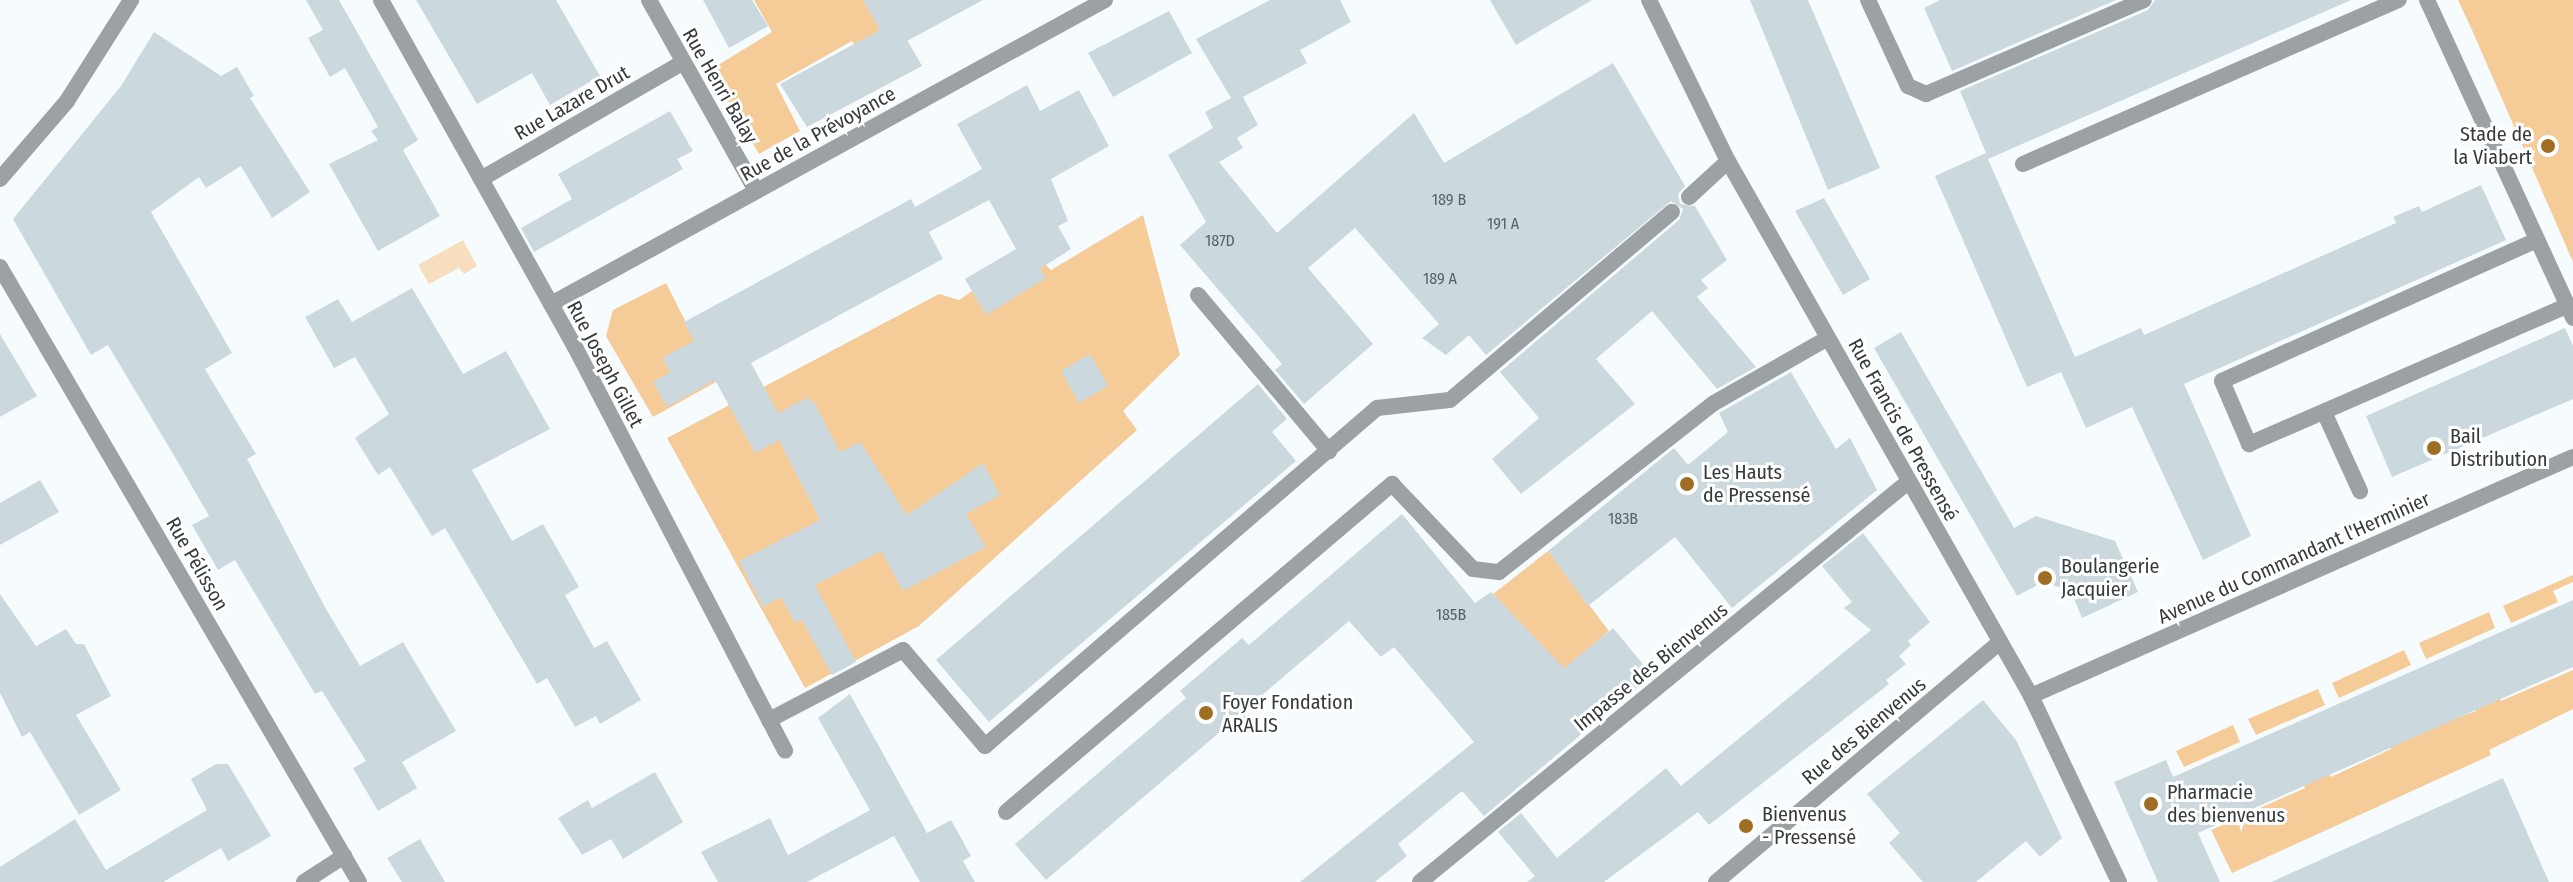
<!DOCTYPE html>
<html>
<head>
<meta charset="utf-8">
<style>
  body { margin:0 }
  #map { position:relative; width:2573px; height:882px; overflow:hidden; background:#f6fcfe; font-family:"Fira Sans Condensed",sans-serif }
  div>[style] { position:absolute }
  .green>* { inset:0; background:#f5cb98 }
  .water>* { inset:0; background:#f7debf }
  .building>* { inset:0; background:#cbd9de }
  .service>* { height:16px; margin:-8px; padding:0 8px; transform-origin:8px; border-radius:8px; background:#9ca2a4 }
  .minor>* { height:16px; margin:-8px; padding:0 8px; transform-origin:8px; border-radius:8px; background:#9ca2a4 }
  .tertiary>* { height:16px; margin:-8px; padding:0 8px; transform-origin:8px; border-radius:8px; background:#9ca2a4 }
  .dots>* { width:22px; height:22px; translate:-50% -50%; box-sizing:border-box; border:4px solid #fff; border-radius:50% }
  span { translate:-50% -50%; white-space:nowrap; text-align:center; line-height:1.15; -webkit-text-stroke:6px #fff; paint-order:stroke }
  .number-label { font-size:16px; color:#5a6264 }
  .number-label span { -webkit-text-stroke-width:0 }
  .street-label { font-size:20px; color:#353b3c }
  .poi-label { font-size:20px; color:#353b3c }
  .right { translate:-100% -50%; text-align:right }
  .left { translate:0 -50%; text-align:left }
</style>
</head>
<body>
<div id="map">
  <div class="green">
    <div style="clip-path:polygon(754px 0,884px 0,922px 66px,881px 87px,852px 41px,776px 84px,800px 131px,759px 154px,710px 70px,772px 32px)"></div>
    <div style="clip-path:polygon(2458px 0,2573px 0,2573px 262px,2472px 30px)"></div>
    <div style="clip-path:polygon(1143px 215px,1180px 355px,1123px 411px,1137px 430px,919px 626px,805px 688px,667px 438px,939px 294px,959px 300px,1031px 251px,1051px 270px)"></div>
    <div style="clip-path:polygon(666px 283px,716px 382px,653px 417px,606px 336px,613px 310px)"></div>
    <div style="clip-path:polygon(1548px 551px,1609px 631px,1563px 670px,1493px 594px)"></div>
    <div style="clip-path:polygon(2573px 575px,2573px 582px,2553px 591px,2558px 602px,2511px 623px,2503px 606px)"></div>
    <div style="clip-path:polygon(2489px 612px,2495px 628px,2426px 659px,2419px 643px)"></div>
    <div style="clip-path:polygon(2404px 650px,2411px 665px,2339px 698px,2332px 683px)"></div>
    <div style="clip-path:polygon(2573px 670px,2573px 709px,2489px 750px,2491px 755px,2232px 873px,2211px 830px,2305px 788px,2303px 781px,2328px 771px,2331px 777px,2391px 749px,2389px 743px,2476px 711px,2474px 705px,2497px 694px,2501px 701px)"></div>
    <div style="clip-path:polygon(2318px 689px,2325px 705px,2256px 735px,2248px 719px)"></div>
    <div style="clip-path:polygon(2233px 725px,2240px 742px,2184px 767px,2176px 751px)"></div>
  </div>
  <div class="water">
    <div style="clip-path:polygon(463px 240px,477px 266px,464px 274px,459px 268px,429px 284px,418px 265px)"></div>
  </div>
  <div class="building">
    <div style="clip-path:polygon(306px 0,339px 0,418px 140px,403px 150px,440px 216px,378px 251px,329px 164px,378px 140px,371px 131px,378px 127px,345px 68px,330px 77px,308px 38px,323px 30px)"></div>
    <div style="clip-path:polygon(416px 0,556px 0,600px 76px,550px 105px,532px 73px,477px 104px)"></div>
    <div style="clip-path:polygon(703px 0,752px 0,768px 26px,729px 48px)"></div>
    <div style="clip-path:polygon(863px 0,983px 0,907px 41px,922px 66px,807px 127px,780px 84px,880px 30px)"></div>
    <div style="clip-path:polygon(1270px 0,1340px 0,1351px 22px,1300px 50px,1307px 63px,1243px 97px,1258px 125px,1237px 138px,1243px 148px,1219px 162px,1277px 233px,1414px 113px,1444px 163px,1613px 63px,1685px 186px,1678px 194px,1680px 204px,1695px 206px,1727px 260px,1701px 280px,1708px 288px,1697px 297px,1756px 367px,1717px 389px,1652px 311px,1596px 359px,1635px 404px,1521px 494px,1492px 459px,1539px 418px,1500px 372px,1679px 220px,1683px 209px,1671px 201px,1486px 355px,1469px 335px,1446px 355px,1422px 338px,1439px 324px,1355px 228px,1308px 268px,1373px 344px,1304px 404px,1275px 370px,1282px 364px,1180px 245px,1206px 222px,1168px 155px,1213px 128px,1205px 112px,1231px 98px,1196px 39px)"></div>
    <div style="clip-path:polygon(1490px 0,1592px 0,1516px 45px)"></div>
    <div style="clip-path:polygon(1750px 0,1808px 0,1880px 168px,1828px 190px)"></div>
    <div style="clip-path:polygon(1940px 0,2116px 0,1952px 71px,1924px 8px)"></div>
    <div style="clip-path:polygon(2155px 0,2351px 0,1988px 159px,2075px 357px,2141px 328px,2144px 335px,2396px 223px,2393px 217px,2419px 206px,2422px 212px,2481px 185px,2506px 240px,2184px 384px,2251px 536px,2203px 560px,2132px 407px,2086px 428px,2061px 372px,2027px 387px,1935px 176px,1986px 153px,1960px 91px,2148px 10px)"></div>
    <div style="clip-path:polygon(1169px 11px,1192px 53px,1113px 97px,1088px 53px)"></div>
    <div style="clip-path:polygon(154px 32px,221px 76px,237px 67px,254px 96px,250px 98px,310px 192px,272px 218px,241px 166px,206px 188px,199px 177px,151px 212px,232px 353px,205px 369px,256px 454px,247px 459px,326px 609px,360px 666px,403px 642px,456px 731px,402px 762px,417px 788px,378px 811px,353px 768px,366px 761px,322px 691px,315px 694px,235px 560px,218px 570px,192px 525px,209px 516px,179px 464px,108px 345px,91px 355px,13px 219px,121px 86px)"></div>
    <div style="clip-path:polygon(1027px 85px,1040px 111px,1079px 90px,1109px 146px,1051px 179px,1068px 221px,1058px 226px,1071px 249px,1040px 269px,1046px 278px,986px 315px,965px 279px,1016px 249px,989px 200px,929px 232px,943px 259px,751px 363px,778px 413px,806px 398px,814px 402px,840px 452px,860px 442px,907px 515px,983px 463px,1000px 495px,966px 514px,986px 547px,903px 591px,881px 551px,815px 585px,856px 662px,832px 675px,801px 619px,795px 623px,781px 597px,763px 607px,739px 561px,820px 520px,779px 440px,755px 453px,715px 380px,667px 407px,653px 382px,670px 372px,662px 358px,694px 341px,684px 322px,911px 199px,915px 207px,982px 169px,957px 124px)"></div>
    <div style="clip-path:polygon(670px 111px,693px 151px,677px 159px,683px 169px,534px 252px,521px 228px,572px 199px,558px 174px)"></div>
    <div style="clip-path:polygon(1824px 198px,1870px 279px,1843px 295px,1795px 211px)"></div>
    <div style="clip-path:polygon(412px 288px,463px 374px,506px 351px,550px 429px,472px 470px,512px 541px,543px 524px,579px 587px,565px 595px,594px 648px,607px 641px,641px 700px,600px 724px,596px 716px,575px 727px,547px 678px,537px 684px,445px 528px,432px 536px,390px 467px,378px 475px,355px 438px,389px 414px,355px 357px,334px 368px,305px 317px,338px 299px,352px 322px)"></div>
    <div style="clip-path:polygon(2565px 328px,2573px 346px,2573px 399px,2392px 477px,2366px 416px)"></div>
    <div style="clip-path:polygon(1901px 332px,2014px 528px,2036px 516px,2115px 541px,2138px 592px,2082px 618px,2071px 591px,2043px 582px,2017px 596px,1874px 348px)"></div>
    <div style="clip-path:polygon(0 334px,37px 396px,0 417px)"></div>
    <div style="clip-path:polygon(1090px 354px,1108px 386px,1079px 403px,1061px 371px)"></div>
    <div style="clip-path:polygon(1791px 372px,1836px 449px,1850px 438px,1877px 490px,1732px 608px,1675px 537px,1588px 606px,1548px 551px,1674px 448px,1688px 465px,1728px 432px,1719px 413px)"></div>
    <div style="clip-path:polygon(1258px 384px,1287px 419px,1272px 432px,1296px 461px,989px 722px,936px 660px)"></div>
    <div style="clip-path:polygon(40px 480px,59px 512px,0 545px,0 503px)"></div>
    <div style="clip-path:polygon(1402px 514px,1475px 603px,1491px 592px,1564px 668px,1613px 628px,1652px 675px,1484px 816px,1462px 791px,1398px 844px,1407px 856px,1375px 882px,1300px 882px,1474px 742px,1394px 647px,1381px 657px,1349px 621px,1242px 712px,1247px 717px,1224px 736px,1220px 732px,1046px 880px,1015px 844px,1186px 698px,1180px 691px,1242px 638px,1249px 645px)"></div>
    <div style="clip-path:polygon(1863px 533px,1930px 622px,1908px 641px,1911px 645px,1899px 656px,1906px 664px,1886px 680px,1889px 684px,1709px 825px,1698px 812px,1604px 882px,1527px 882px,1535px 876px,1498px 832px,1521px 813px,1557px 858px,1666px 768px,1681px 786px,1871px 630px,1844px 608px,1852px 602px,1822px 566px)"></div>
    <div style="clip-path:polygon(0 594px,36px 646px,66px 629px,76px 644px,84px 644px,111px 696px,76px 715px,121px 790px,79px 815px,30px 732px,22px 737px,0 693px)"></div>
    <div style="clip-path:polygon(2573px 600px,2573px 667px,2198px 833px,2220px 882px,2158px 882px,2114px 782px,2166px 760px,2173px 777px)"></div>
    <div style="clip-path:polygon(850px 694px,927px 833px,951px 820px,971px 856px,963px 861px,975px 882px,920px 882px,894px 836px,807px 882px,718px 882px,701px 852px,770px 818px,788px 855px,870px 810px,818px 718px)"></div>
    <div style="clip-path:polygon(1983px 700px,2016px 740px,2062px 838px,2040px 857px,2026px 841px,1976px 882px,1923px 882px,1889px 843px,1900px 833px,1867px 794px)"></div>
    <div style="clip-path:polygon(216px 764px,228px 764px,271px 836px,228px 861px,221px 848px,163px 882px,0 882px,0 867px,75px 819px,106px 870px,207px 810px,191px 779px)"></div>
    <div style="clip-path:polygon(655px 772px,683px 822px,623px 859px,611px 839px,582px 855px,558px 818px,588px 800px,592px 808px)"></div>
    <div style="clip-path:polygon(2503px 778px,2549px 882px,2271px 882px)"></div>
    <div style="clip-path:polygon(420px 839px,445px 882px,402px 882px,387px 858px)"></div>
  </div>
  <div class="service">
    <div style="left:1868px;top:0;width:95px;rotate:65.1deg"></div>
    <div style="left:1908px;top:86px;width:20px;rotate:24deg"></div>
    <div style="left:1926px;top:94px;width:237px;rotate:-23.3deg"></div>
    <div style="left:2427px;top:0;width:350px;rotate:65.3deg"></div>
    <div style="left:2023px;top:164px;width:410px;rotate:-23.6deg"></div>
    <div style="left:1689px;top:197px;width:53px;rotate:-42.7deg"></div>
    <div style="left:2537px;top:240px;width:345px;rotate:155.9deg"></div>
    <div style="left:2222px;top:381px;width:69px;rotate:66.8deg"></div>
    <div style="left:2249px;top:444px;width:347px;rotate:-23.5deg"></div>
    <div style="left:1198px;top:295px;width:204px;rotate:50deg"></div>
    <div style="left:2324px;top:412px;width:87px;rotate:65.5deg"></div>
    <div style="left:769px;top:720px;width:151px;rotate:-27.6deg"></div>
    <div style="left:903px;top:650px;width:126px;rotate:49.5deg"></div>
    <div style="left:985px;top:746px;width:518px;rotate:-40.77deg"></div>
    <div style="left:1377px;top:408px;width:73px;rotate:-6.3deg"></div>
    <div style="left:1450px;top:400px;width:291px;rotate:-40.3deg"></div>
    <div style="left:1006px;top:812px;width:507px;rotate:-40.36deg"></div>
    <div style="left:1392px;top:484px;width:117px;rotate:46.4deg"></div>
    <div style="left:1473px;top:569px;width:26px;rotate:7deg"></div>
    <div style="left:1499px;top:572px;width:273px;rotate:-38.2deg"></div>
    <div style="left:1714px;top:403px;width:131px;rotate:-29.7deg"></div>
  </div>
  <div class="minor">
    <div style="left:381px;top:0;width:398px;rotate:60.8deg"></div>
    <div style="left:575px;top:347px;width:455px;rotate:62.5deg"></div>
    <div style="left:649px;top:0;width:219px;rotate:60.7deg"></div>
    <div style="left:481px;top:179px;width:232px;rotate:-30deg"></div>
    <div style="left:0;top:267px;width:712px;rotate:59.73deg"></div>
    <div style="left:551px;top:304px;width:632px;rotate:-28.76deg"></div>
    <div style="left:2031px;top:696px;width:592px;rotate:-23.8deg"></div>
    <div style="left:304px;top:882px;width:48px;rotate:-33deg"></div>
    <div style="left:1420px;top:882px;width:631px;rotate:-39.34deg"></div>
  </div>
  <div class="tertiary">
    <div style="left:1649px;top:0;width:179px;rotate:63.9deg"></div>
    <div style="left:1728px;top:161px;width:615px;rotate:60.47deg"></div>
    <div style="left:2031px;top:696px;width:206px;rotate:64.7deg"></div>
    <div style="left:0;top:179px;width:103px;rotate:-49.3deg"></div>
    <div style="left:67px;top:101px;width:120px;rotate:-57.6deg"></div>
    <div style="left:1716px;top:882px;width:372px;rotate:-40.2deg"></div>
  </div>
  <div class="dots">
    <div style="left:2548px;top:146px;background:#a06e23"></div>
    <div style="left:2434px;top:448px;background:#a06e23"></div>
    <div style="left:1687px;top:484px;background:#a06e23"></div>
    <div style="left:2045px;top:578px;background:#a06e23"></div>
    <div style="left:1206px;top:713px;background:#a06e23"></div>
    <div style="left:2151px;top:804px;background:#a06e23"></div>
    <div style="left:1746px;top:826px;background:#a06e23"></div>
  </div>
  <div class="number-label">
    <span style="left:1449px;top:200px">189 B</span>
    <span style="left:1503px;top:224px">191 A</span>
    <span style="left:1220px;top:241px">187D</span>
    <span style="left:1440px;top:279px">189 A</span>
    <span style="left:1623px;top:519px">183B</span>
    <span style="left:1451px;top:615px">185B</span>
  </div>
  <div class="street-label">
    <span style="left:720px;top:86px;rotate:60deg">Rue Henri Balay</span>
    <span style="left:572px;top:103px;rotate:-30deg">Rue Lazare Drut</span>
    <span style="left:818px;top:134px;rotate:-29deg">Rue de la Prévoyance</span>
    <span style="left:605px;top:364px;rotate:62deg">Rue Joseph Gillet</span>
    <span style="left:1903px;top:430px;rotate:61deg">Rue Francis de Pressensé</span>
    <span style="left:2294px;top:558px;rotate:-24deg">Avenue du Commandant l'Herminier</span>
    <span style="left:197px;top:564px;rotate:60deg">Rue Pélisson</span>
    <span style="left:1651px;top:667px;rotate:-39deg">Impasse des Bienvenus</span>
    <span style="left:1864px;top:731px;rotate:-40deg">Rue des Bienvenus</span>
  </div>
  <div class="poi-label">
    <span class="right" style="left:2532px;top:146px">Stade de<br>la Viabert</span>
    <span class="left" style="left:2450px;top:448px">Bail<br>Distribution</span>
    <span class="left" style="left:1703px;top:484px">Les Hauts<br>de Pressensé</span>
    <span class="left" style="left:2061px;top:578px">Boulangerie<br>Jacquier</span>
    <span class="left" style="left:1222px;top:714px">Foyer Fondation<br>ARALIS</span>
    <span class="left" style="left:2167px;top:804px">Pharmacie<br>des bienvenus</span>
    <span class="left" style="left:1762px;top:826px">Bienvenus<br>- Pressensé</span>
  </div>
</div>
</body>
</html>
